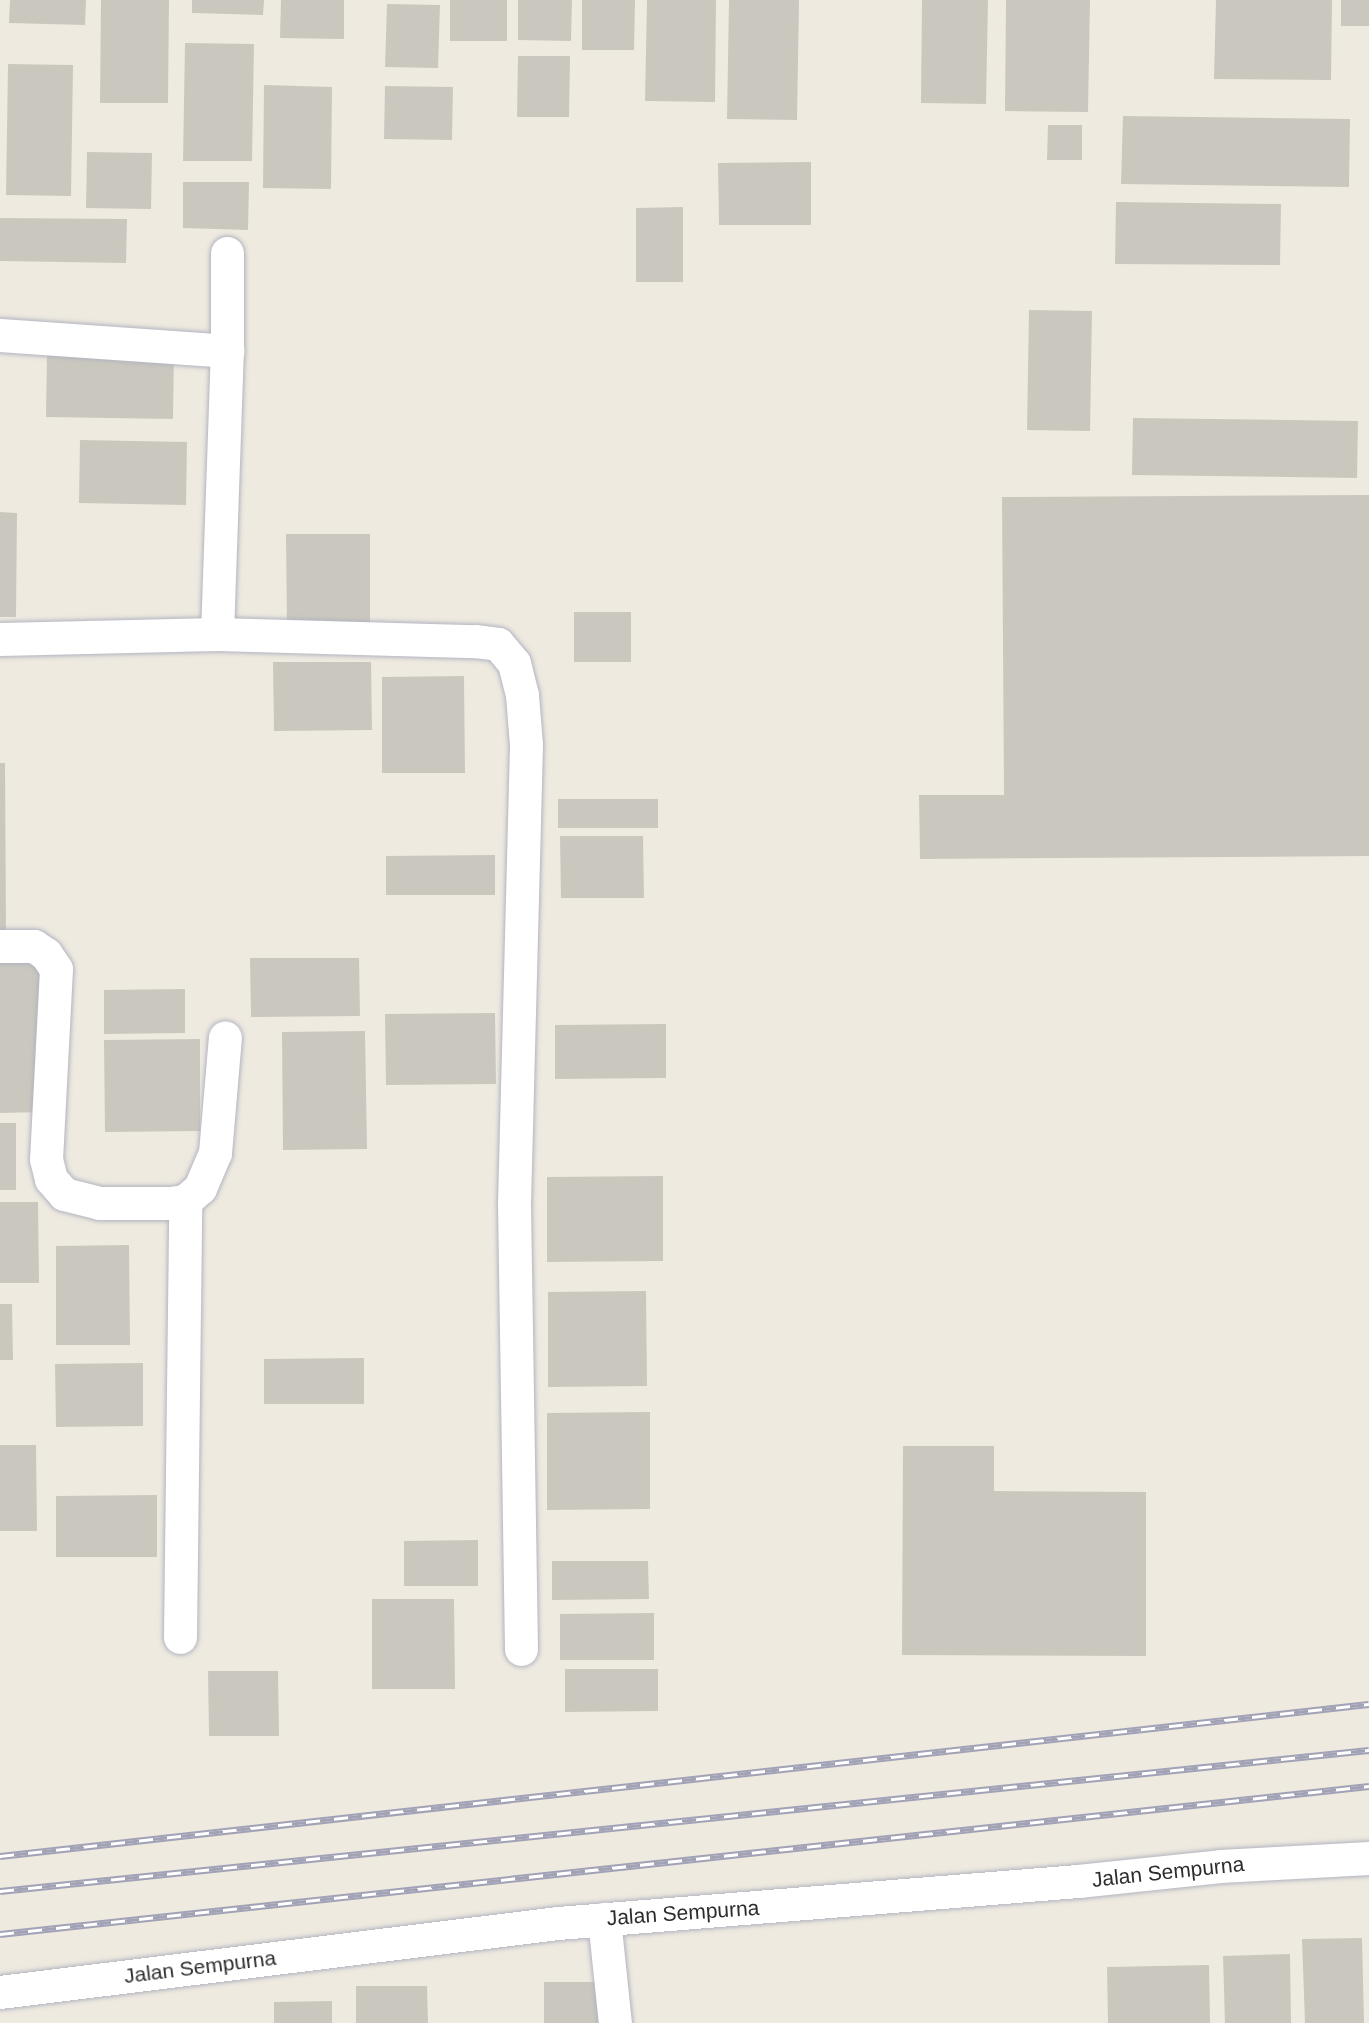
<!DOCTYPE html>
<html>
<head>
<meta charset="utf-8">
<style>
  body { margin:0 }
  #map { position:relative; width:1369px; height:2023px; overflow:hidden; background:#eeeae0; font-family:Arial,sans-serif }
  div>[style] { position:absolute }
  .building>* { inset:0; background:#cac8be }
  .roads { filter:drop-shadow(0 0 2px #b3b4c0) drop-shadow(0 0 2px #b3b4c0) }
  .minor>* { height:33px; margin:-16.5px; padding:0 16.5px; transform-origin:16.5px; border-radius:16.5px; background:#fff }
  .rail>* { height:7px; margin-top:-3.5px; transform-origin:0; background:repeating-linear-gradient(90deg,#fff 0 14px,#a2a2b7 0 28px); box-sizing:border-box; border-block:2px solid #a2a2b7 }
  span { translate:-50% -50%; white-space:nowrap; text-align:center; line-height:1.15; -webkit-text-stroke:5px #fff; paint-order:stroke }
  .street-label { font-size:21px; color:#2d2d2d }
</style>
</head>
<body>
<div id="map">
  <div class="building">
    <div style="clip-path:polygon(10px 0,86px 0,85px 25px,9px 23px)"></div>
    <div style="clip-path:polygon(101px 0,169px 0,168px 103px,100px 103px)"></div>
    <div style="clip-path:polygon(192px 0,264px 0,263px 15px,192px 13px)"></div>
    <div style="clip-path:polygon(281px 0,344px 0,344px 39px,280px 38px)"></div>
    <div style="clip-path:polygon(450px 0,507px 0,507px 41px,450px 41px)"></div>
    <div style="clip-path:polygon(518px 0,572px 0,571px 41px,518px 40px)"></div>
    <div style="clip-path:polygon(582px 0,635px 0,634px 50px,582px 50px)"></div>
    <div style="clip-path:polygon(647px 0,716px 0,715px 102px,645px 101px)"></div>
    <div style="clip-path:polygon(729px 0,799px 0,797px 120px,727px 119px)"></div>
    <div style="clip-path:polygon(922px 0,988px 0,986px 104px,921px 103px)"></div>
    <div style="clip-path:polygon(1006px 0,1090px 0,1088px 112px,1005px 111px)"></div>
    <div style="clip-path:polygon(1216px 0,1332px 0,1331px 80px,1214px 79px)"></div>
    <div style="clip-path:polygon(1341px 0,1369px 0,1369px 26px,1341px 26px)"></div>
    <div style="clip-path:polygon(387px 4px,440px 5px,438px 68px,385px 67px)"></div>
    <div style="clip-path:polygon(185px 43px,254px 44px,252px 161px,183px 161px)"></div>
    <div style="clip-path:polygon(518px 56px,570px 56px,569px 117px,517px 117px)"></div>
    <div style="clip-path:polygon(8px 64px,73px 65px,71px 196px,6px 195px)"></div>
    <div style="clip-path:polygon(264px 85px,332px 87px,331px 189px,263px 188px)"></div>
    <div style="clip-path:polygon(385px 86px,453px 87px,452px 140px,384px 139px)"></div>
    <div style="clip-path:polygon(1123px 116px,1350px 119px,1349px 187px,1121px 184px)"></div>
    <div style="clip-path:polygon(1048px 125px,1082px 125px,1082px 160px,1047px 160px)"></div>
    <div style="clip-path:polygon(87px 152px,152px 153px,151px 209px,86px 208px)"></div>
    <div style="clip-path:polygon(811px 162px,811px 225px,719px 225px,718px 163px)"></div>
    <div style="clip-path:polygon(183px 182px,249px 182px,248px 230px,183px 228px)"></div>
    <div style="clip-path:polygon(1116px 202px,1281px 204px,1280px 265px,1115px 264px)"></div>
    <div style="clip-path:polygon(683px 207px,683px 282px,636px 282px,636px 208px)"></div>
    <div style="clip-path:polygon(0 218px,127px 219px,126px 263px,0 261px)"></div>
    <div style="clip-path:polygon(1029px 310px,1092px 311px,1090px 431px,1027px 430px)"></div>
    <div style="clip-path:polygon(47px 351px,174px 352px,173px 419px,46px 417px)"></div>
    <div style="clip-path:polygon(1133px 418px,1358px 421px,1357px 478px,1132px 475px)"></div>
    <div style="clip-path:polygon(80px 440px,187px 442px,186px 505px,79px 503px)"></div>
    <div style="clip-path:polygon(1369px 495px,1369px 856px,920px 859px,919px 795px,1004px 795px,1002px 497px)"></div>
    <div style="clip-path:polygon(0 512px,17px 513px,16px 617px,0 617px)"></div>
    <div style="clip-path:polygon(286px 534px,370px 534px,370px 629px,287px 630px)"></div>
    <div style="clip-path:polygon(574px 612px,631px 612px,631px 662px,574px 662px)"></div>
    <div style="clip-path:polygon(273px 662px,371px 662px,372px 730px,274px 731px)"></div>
    <div style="clip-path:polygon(464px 676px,465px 773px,382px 773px,382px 677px)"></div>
    <div style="clip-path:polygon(0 763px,5px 763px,6px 930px,0 930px)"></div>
    <div style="clip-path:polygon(558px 799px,658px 799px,658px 828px,558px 828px)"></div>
    <div style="clip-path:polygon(560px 836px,643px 836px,644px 898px,561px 898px)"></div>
    <div style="clip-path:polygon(495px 855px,495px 895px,386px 895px,386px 856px)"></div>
    <div style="clip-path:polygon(250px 958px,359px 958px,360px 1016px,251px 1017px)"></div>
    <div style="clip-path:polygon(40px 961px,43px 1112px,0 1113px,0 962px)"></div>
    <div style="clip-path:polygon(185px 989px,185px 1033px,104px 1034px,104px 990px)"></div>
    <div style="clip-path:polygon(495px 1013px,496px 1084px,386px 1085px,385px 1014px)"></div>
    <div style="clip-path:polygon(666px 1024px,666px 1078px,555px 1079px,555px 1025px)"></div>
    <div style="clip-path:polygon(365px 1031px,367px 1149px,283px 1150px,282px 1032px)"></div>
    <div style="clip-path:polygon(200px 1039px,200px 1131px,105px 1132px,104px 1040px)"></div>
    <div style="clip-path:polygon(0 1123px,16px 1123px,16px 1190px,0 1190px)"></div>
    <div style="clip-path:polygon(663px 1176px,663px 1261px,547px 1262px,547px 1177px)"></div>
    <div style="clip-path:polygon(0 1202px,38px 1202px,39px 1283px,0 1283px)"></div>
    <div style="clip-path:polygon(129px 1245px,130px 1345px,56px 1345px,56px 1246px)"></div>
    <div style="clip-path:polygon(646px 1291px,647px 1386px,548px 1387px,548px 1292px)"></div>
    <div style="clip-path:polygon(0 1304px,12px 1304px,13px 1360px,0 1360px)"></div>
    <div style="clip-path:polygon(364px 1358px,364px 1404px,264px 1404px,264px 1359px)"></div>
    <div style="clip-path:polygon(143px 1363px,143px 1426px,56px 1427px,55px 1364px)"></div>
    <div style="clip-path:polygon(650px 1412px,650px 1509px,547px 1510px,547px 1413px)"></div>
    <div style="clip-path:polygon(0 1445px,36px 1445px,37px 1531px,0 1531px)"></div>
    <div style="clip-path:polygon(903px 1446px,994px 1446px,994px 1491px,1146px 1492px,1146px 1656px,902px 1655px)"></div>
    <div style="clip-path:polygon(157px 1495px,157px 1557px,56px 1557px,56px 1496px)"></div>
    <div style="clip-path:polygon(478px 1540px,478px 1586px,404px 1586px,404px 1541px)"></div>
    <div style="clip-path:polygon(552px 1561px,648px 1561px,649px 1599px,552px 1600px)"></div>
    <div style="clip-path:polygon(372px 1599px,454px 1599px,455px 1689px,372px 1689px)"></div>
    <div style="clip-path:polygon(654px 1613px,654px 1660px,560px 1660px,560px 1614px)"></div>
    <div style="clip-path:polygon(565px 1669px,658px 1669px,658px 1711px,565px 1712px)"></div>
    <div style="clip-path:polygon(208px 1671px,278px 1671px,279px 1736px,209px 1736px)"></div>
    <div style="clip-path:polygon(1362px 1938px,1364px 2023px,1305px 2023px,1302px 1939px)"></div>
    <div style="clip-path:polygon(1290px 1954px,1291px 2023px,1225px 2023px,1223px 1956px)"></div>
    <div style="clip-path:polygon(1209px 1965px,1210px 2023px,1108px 2023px,1107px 1967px)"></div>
    <div style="clip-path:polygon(544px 1982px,606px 1982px,606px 2023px,544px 2023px)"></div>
    <div style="clip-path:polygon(356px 1986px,427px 1986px,428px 2023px,356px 2023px)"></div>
    <div style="clip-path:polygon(332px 2001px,332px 2023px,274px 2023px,274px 2002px)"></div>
  </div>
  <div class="roads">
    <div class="minor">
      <div style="left:0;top:335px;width:228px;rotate:4deg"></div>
      <div style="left:217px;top:634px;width:283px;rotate:-88deg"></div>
      <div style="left:227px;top:351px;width:98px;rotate:-90deg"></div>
      <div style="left:0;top:639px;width:217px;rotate:-1.3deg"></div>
      <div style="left:217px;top:634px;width:258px;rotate:1.6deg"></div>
      <div style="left:475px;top:641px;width:23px;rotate:7deg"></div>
      <div style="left:498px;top:644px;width:25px;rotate:50deg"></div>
      <div style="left:514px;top:663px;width:33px;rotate:76deg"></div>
      <div style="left:522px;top:695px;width:50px;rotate:85.4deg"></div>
      <div style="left:526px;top:745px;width:459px;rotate:91.5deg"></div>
      <div style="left:514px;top:1204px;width:445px;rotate:89.1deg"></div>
      <div style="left:0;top:946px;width:34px"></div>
      <div style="left:34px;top:946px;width:14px;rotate:34deg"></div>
      <div style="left:46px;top:954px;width:18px;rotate:56deg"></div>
      <div style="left:56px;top:969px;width:190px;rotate:93deg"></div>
      <div style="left:46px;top:1159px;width:21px;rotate:76deg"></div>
      <div style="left:51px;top:1179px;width:20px;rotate:49deg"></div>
      <div style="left:64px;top:1194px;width:36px;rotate:14deg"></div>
      <div style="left:99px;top:1203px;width:71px"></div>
      <div style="left:170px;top:1203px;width:15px;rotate:-8deg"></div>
      <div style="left:185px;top:1201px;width:20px;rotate:-41deg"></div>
      <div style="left:200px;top:1188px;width:38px;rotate:-67deg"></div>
      <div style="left:215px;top:1153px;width:116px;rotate:-85.1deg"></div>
      <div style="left:180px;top:1637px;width:436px;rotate:-89.3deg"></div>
      <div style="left:604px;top:1919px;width:105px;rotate:84deg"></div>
      <div style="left:0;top:1992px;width:562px;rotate:-7.05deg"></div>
      <div style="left:558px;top:1923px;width:522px;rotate:-4.62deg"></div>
      <div style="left:1078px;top:1881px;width:143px;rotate:-6deg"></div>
      <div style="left:1220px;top:1866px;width:149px;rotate:-3.1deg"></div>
    </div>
  </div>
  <div class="rail">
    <div style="left:0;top:1856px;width:1377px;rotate:-6.34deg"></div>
    <div style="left:0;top:1891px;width:1376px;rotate:-5.88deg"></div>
    <div style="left:0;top:1934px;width:1377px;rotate:-6.17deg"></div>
  </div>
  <div class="street-label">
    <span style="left:1168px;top:1872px;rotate:-6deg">Jalan Sempurna</span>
    <span style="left:683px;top:1913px;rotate:-4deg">Jalan Sempurna</span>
    <span style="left:200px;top:1967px;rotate:-7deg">Jalan Sempurna</span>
  </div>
</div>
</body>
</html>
